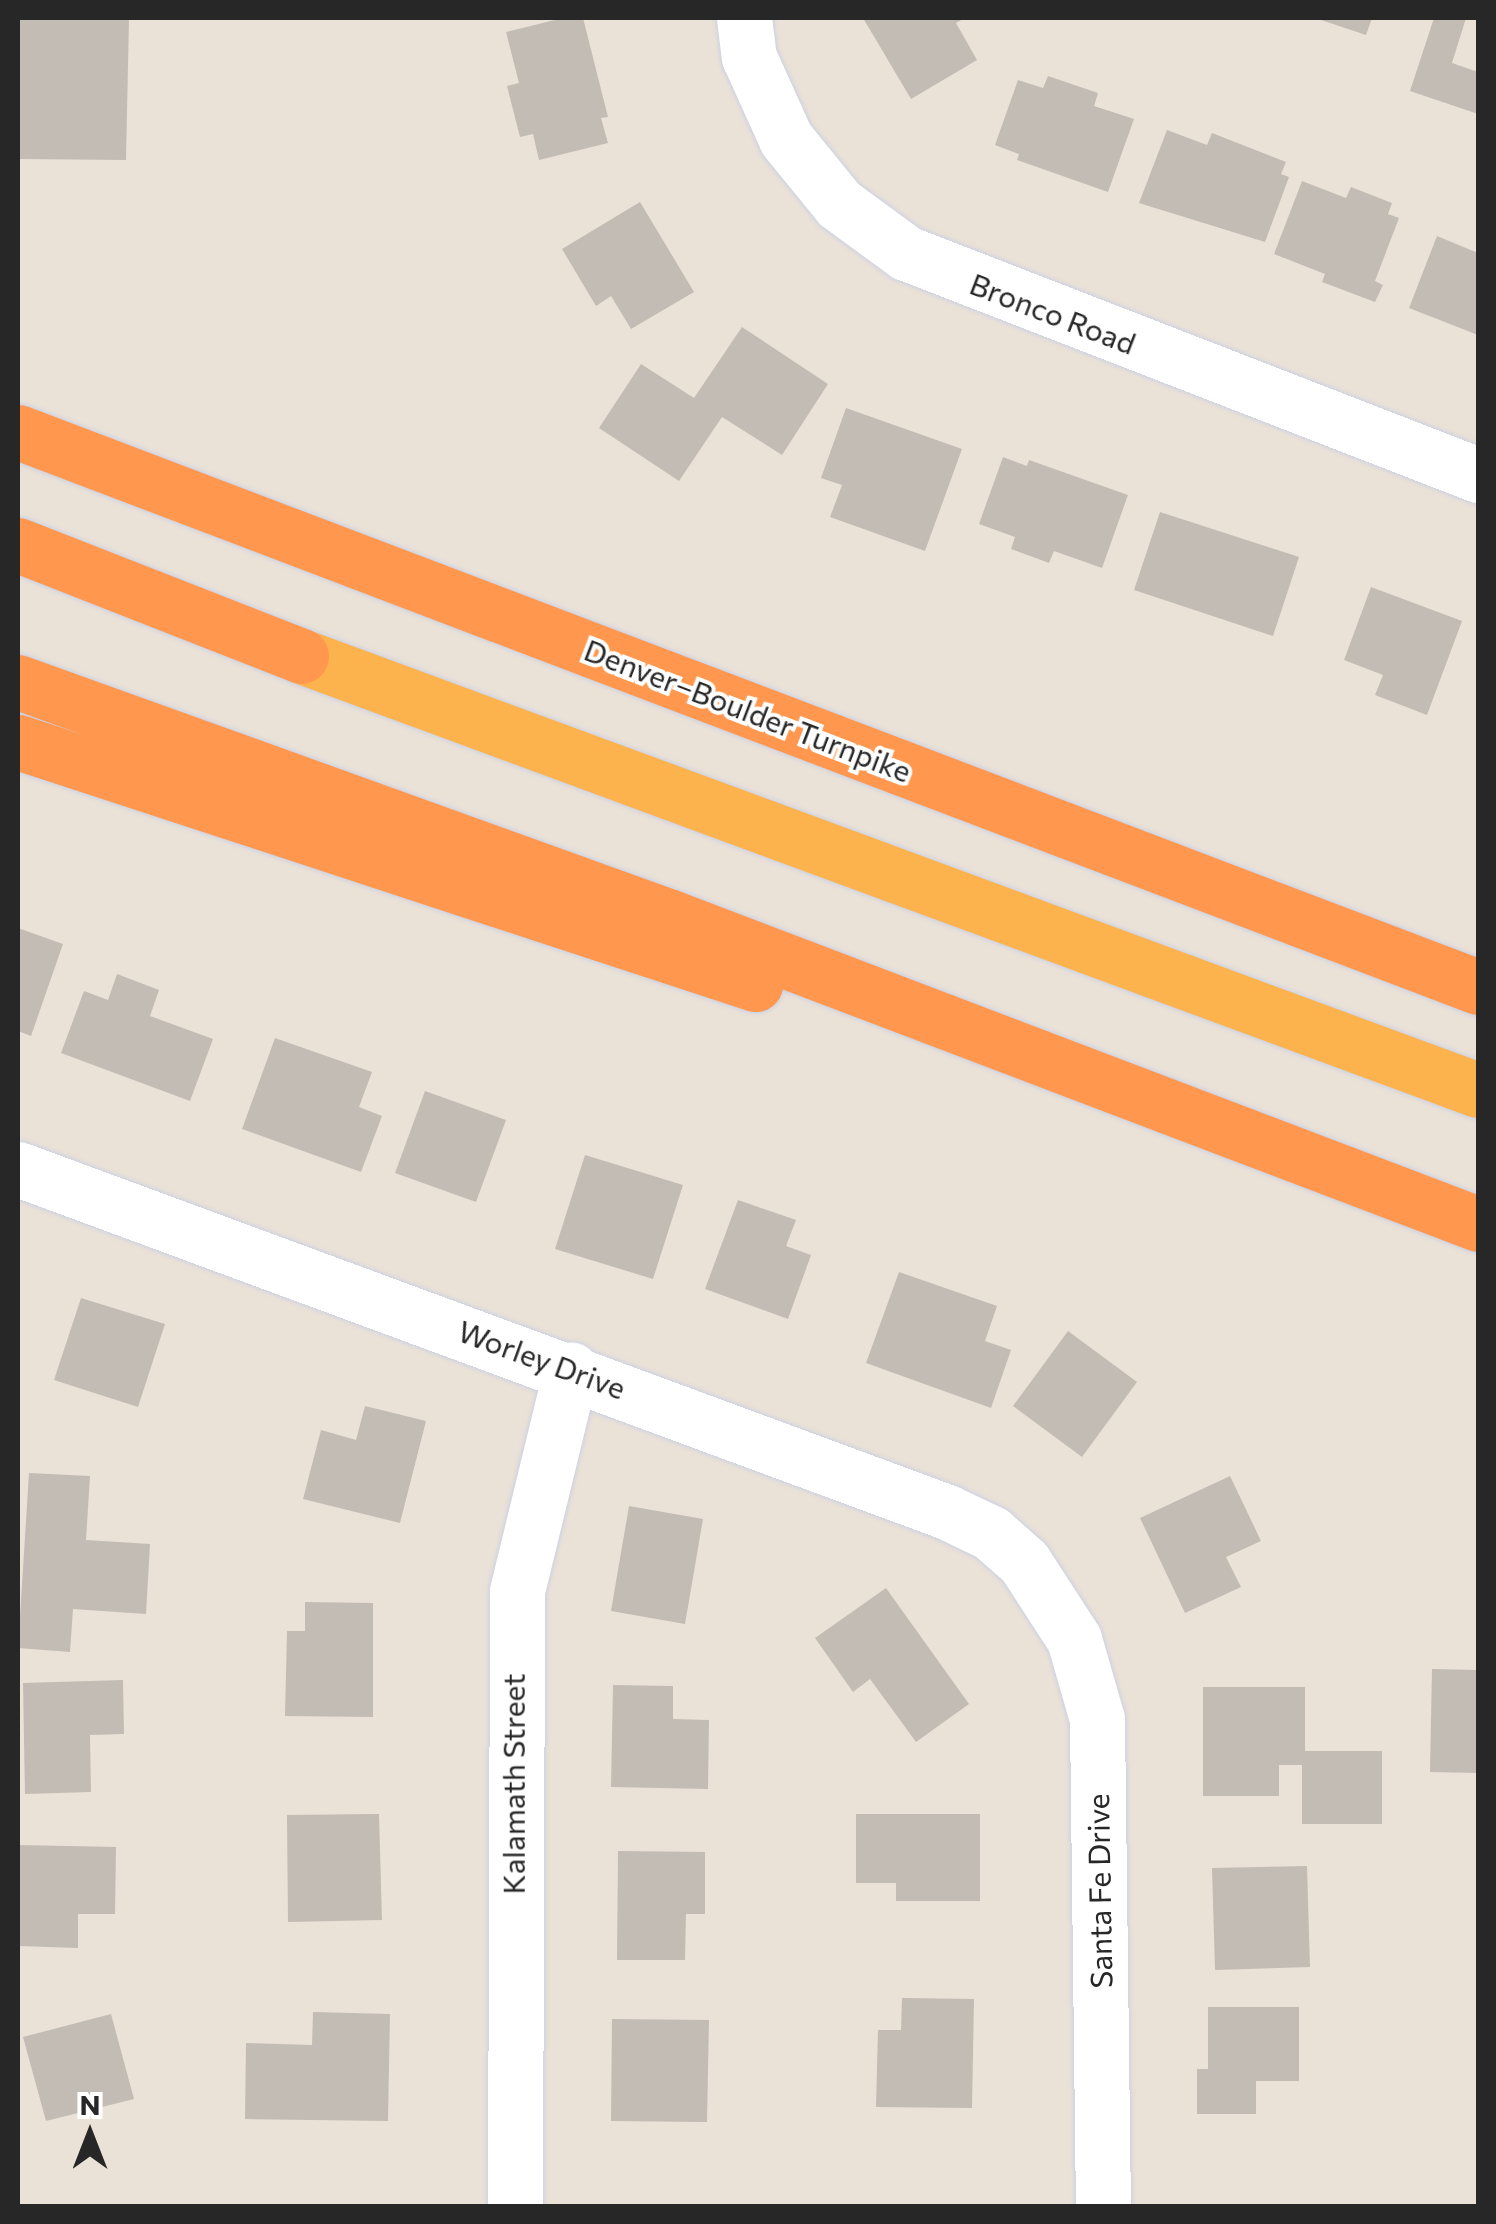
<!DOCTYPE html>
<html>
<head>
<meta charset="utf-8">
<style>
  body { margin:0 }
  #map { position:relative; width:1496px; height:2224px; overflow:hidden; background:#ebe2d7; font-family:Commissioner,sans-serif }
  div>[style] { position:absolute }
  .building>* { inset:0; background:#c2bcb4 }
  .roads { filter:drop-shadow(0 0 2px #ccd1e2) drop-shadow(0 0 2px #ccd1e2) }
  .minor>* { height:55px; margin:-27.5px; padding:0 27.5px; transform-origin:27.5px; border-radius:27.5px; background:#fff }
  .trunk>* { height:55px; margin:-27.5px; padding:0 27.5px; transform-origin:27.5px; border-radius:27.5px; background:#fdb34d }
  .motorway>* { height:55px; margin:-27.5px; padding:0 27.5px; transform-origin:27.5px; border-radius:27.5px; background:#ff974e }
  span { translate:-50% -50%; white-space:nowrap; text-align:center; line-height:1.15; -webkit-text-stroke:8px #fff; paint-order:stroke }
  .street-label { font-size:30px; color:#272727 }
  .frame { position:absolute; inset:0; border:20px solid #272727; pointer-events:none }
  .north { position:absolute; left:40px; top:2084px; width:100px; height:100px; -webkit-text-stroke:8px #fff; paint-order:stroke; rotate:0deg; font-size:28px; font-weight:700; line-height:40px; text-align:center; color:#272727 }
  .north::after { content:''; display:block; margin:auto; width:35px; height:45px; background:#272727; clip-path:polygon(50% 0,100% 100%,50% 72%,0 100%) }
</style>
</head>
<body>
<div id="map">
  <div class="building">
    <div style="clip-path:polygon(18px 18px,129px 18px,126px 160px,18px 159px)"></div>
    <div style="clip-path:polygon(563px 18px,583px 18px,608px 117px,601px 118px,608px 143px,539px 160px,533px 134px,520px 137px,507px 86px,519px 83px,506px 32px)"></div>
    <div style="clip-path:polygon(863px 18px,965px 18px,956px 23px,977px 60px,911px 99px)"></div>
    <div style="clip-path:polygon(1315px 18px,1372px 18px,1366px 35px)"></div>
    <div style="clip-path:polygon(1434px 18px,1466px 18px,1452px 63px,1478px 72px,1478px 114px,1410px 91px)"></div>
    <div style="clip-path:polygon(1048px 76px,1098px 93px,1094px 106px,1134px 119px,1108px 192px,1017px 160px,1019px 154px,995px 145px,1018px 80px,1043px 88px)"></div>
    <div style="clip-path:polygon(1167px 130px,1207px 145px,1212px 133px,1286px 162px,1281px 174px,1289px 177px,1265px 242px,1139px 203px)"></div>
    <div style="clip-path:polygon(1302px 181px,1346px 198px,1351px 187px,1392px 203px,1388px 214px,1399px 218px,1375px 281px,1383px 285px,1375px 302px,1322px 282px,1325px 274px,1274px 254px)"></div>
    <div style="clip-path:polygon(640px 202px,694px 292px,631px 329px,611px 296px,596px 306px,562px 249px)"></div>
    <div style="clip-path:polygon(1437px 236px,1478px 253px,1478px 335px,1409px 308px)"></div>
    <div style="clip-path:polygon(742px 327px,828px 384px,782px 455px,722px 417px,679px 481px,599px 428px,641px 364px,694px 398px)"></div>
    <div style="clip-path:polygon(846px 408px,962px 449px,925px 551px,830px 517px,842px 485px,821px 478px)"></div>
    <div style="clip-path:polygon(1003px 457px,1027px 466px,1029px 460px,1128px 495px,1102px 568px,1054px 551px,1049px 563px,1011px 549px,1015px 537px,979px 524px)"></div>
    <div style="clip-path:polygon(1160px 512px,1299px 557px,1273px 636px,1134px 590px)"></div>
    <div style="clip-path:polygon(1371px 587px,1462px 621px,1427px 715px,1375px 695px,1383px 675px,1344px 660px)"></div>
    <div style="clip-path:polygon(18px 928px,63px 944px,31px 1036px,18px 1031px)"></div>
    <div style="clip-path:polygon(117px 974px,159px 990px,150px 1016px,213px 1039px,190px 1101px,61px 1053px,84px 991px,108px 1000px)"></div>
    <div style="clip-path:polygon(275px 1038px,372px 1072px,359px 1107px,382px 1116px,361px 1172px,242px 1129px)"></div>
    <div style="clip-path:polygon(425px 1091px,506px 1120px,476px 1202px,395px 1173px)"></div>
    <div style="clip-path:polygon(585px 1155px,683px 1185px,653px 1279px,555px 1249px)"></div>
    <div style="clip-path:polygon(738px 1200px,796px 1220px,786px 1246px,811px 1255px,788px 1319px,705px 1289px)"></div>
    <div style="clip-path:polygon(899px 1272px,997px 1306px,985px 1341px,1011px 1350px,991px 1408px,866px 1363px)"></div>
    <div style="clip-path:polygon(81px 1298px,165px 1324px,138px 1407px,54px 1380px)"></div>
    <div style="clip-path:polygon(1068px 1331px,1137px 1382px,1082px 1457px,1013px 1406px)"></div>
    <div style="clip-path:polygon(365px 1406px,426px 1421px,400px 1523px,303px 1499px,321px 1430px,356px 1440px)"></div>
    <div style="clip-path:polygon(29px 1473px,90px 1476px,86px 1540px,150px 1544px,146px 1614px,73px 1609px,70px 1652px,18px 1648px)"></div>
    <div style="clip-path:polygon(1230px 1476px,1261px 1541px,1226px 1557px,1241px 1587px,1185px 1613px,1140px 1518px)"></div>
    <div style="clip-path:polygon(629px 1506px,703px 1519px,685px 1624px,611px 1611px)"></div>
    <div style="clip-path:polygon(886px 1588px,969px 1704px,916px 1742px,870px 1679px,853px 1692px,815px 1638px)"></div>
    <div style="clip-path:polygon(305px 1602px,373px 1603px,373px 1717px,285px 1716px,287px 1631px,305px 1631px)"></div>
    <div style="clip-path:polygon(1432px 1669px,1478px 1670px,1478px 1773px,1430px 1772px)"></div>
    <div style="clip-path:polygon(123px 1680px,124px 1734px,90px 1735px,91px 1792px,25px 1794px,23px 1683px)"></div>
    <div style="clip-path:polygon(613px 1685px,673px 1686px,673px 1719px,709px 1720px,708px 1789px,611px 1787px)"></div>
    <div style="clip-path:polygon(1203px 1687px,1305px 1687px,1305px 1751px,1382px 1751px,1382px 1824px,1302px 1824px,1302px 1765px,1279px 1765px,1279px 1796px,1203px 1796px)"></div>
    <div style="clip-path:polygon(379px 1814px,382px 1920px,288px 1922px,287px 1815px)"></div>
    <div style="clip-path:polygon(856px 1814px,980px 1814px,980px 1901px,896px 1901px,896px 1883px,856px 1883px)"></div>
    <div style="clip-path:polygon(18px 1845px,116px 1847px,115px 1914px,78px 1914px,78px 1948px,18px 1946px)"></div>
    <div style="clip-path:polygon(618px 1851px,705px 1852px,705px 1914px,686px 1914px,685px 1960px,617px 1960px)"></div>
    <div style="clip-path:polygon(1307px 1866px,1310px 1967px,1215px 1970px,1212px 1868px)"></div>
    <div style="clip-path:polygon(902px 1998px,974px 1999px,972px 2108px,876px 2107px,878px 2030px,901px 2030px)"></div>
    <div style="clip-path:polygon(1208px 2007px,1299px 2007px,1299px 2081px,1256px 2081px,1256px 2114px,1197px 2114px,1197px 2069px,1208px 2069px)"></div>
    <div style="clip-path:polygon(313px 2012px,390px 2014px,388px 2121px,245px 2119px,246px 2043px,312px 2045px)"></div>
    <div style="clip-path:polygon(111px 2014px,134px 2099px,46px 2121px,23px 2037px)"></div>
    <div style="clip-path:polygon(612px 2019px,709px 2020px,707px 2122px,611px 2121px)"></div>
  </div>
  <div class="roads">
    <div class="minor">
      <div style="left:744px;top:18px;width:39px;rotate:83deg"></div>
      <div style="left:749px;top:57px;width:90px;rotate:65.7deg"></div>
      <div style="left:786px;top:139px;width:84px;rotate:50.8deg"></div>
      <div style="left:839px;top:204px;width:83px;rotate:36.2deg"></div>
      <div style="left:906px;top:253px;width:614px;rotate:21.21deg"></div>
      <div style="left:18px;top:1169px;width:990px;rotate:20.26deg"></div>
      <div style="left:947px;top:1512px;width:49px;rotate:25.5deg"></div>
      <div style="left:991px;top:1533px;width:44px;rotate:41.3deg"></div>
      <div style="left:1024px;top:1562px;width:92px;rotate:57deg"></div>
      <div style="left:1074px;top:1639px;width:83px;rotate:74deg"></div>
      <div style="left:1097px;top:1719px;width:487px;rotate:89.3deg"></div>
      <div style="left:515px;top:2206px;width:615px;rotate:-89.81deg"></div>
      <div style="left:517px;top:1591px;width:228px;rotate:-76.3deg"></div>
    </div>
    <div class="trunk">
      <div style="left:301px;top:656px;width:1254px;rotate:20.24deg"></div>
    </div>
    <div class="motorway">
      <div style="left:18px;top:432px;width:1562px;rotate:20.81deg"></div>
      <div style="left:18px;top:545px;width:304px;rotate:21.4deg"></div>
      <div style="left:18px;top:682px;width:691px;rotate:19.8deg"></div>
      <div style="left:668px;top:916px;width:867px;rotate:20.82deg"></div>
      <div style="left:18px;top:742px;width:776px;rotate:18.18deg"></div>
    </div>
  </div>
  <div class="street-label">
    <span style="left:1053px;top:313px;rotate:21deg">Bronco Road</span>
    <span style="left:748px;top:710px;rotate:21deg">Denver–Boulder Turnpike</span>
    <span style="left:542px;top:1359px;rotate:20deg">Worley Drive</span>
    <span style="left:513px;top:1784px;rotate:-90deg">Kalamath Street</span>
    <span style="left:1099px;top:1891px;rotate:-91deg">Santa Fe Drive</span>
  </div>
  <div class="frame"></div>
  <div class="north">N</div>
</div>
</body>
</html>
